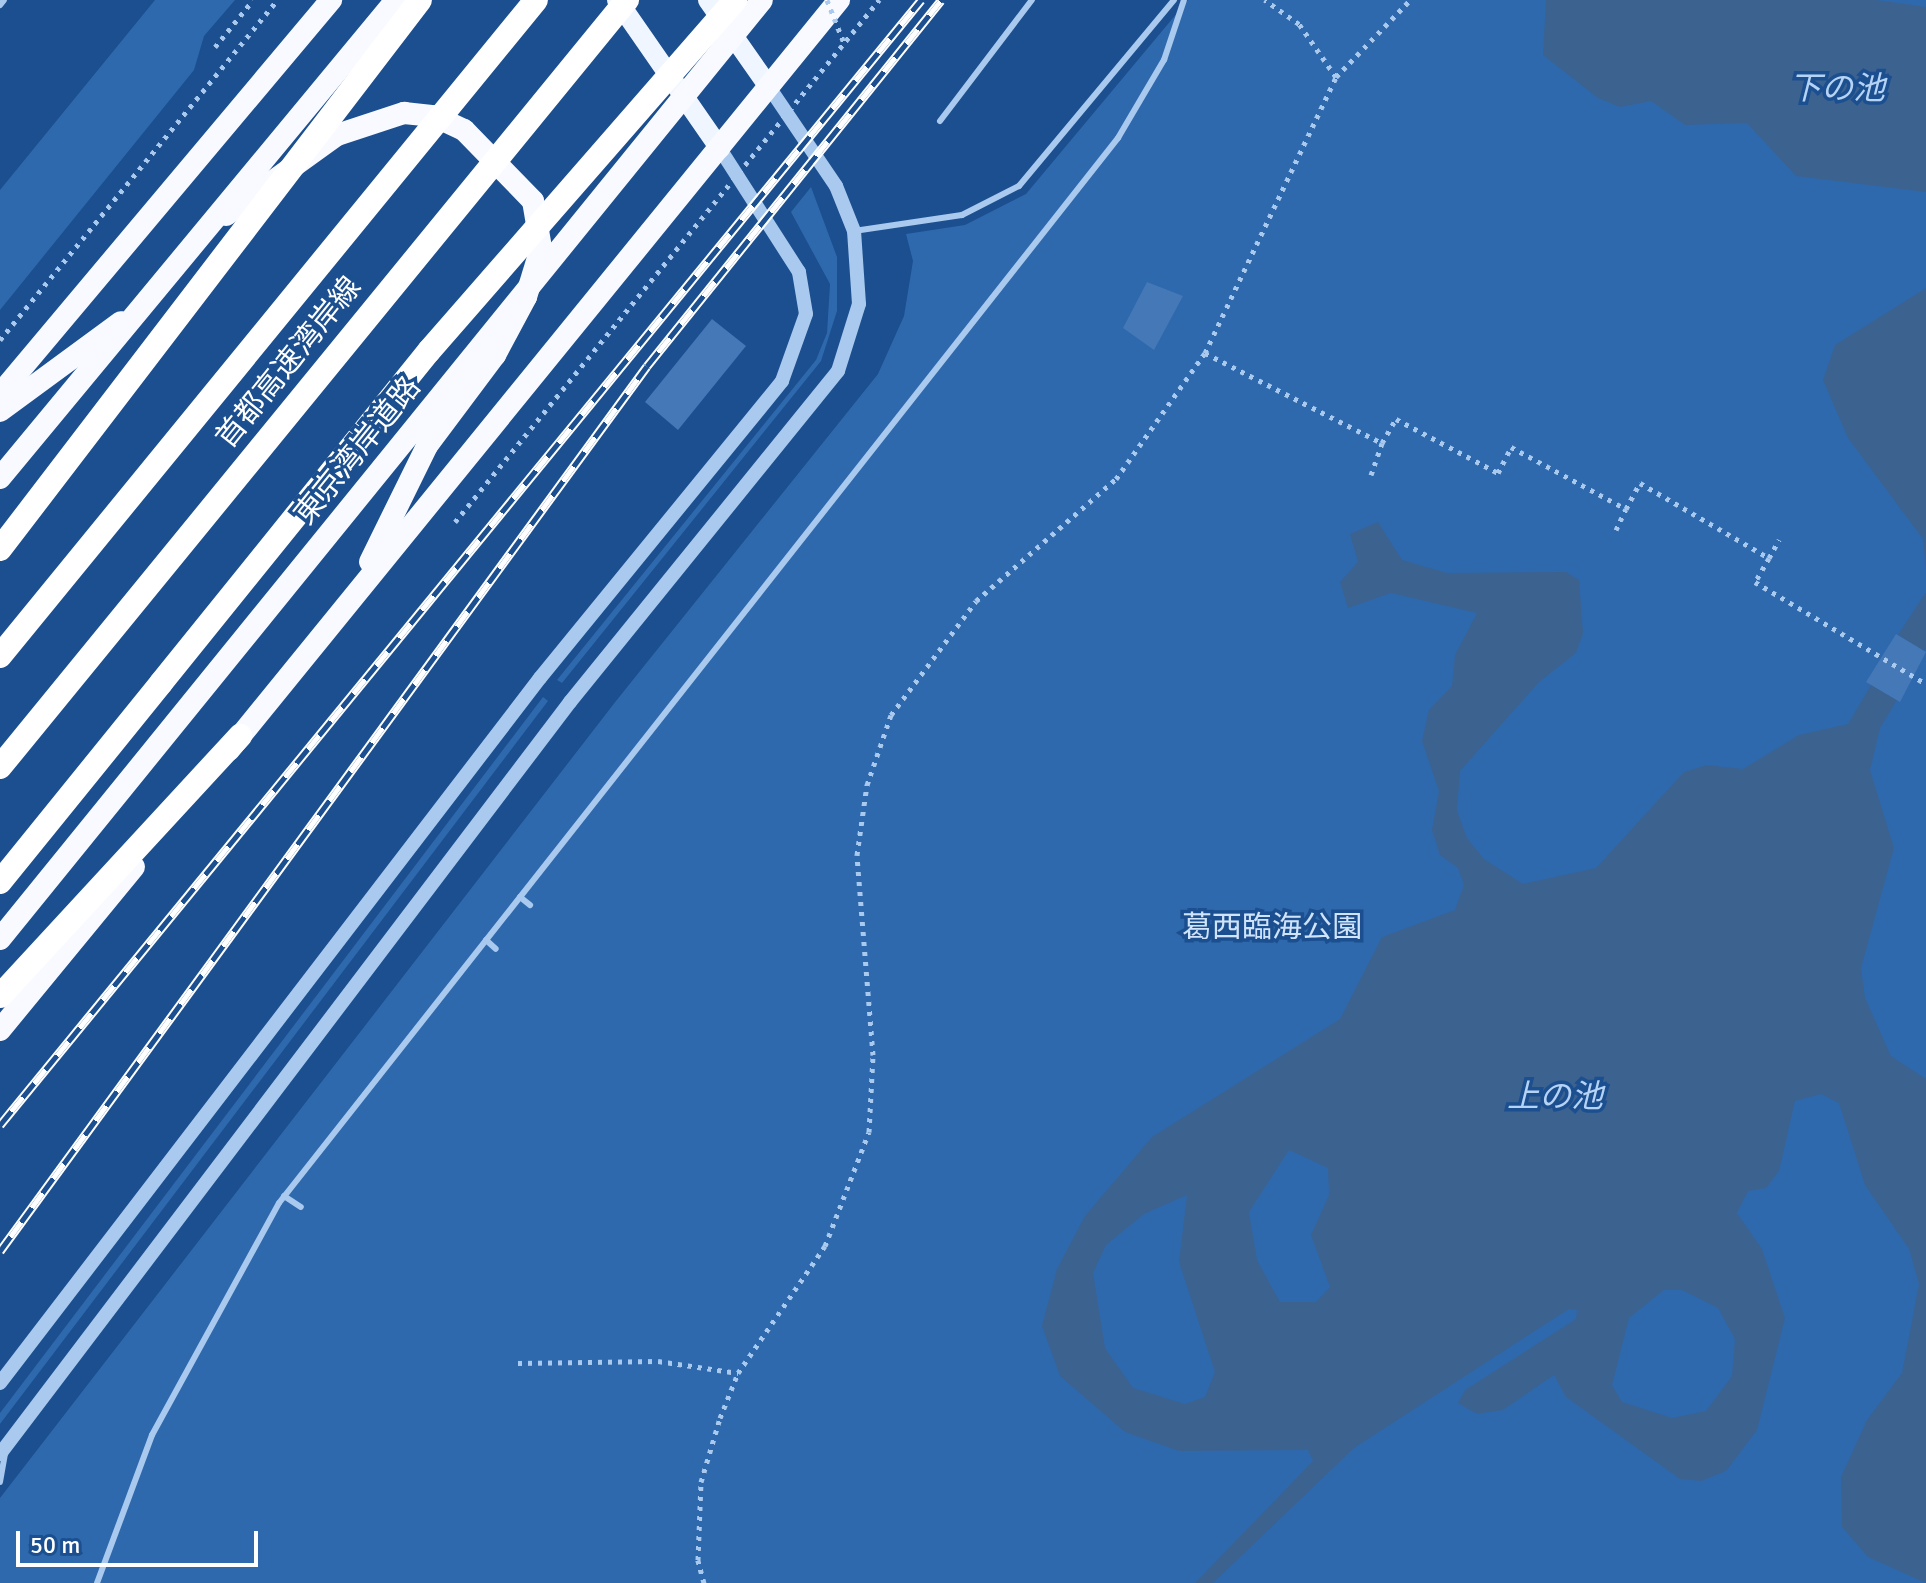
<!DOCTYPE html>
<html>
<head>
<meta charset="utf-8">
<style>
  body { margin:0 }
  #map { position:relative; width:1926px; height:1583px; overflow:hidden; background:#1b4f8f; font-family:Signika,"Noto Sans JP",sans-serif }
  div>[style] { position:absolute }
  .green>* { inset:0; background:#2e69ad }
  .water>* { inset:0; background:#3c6290 }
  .building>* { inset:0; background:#4478b7 }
  .path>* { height:5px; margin-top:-2.5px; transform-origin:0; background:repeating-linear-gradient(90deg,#a9c9ee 0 4px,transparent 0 10px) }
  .service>* { height:6px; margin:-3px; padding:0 3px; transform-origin:3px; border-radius:3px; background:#a9c9ee }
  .tertiary>* { height:14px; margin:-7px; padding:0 7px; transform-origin:7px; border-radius:7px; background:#a9c9ee }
  .primary>* { height:20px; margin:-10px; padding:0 10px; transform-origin:10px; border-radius:10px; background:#f0f6ff }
  .trunk>* { height:22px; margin:-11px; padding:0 11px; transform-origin:11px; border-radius:11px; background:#f8faff }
  .motorway>* { height:24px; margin:-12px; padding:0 12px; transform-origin:12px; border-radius:12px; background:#fff }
  .rail>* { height:9px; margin-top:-4.5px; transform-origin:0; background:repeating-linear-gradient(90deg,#1b4f8f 0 18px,#fff 0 36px); box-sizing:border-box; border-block:2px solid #fff }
  .path-bridge>* { height:5px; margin-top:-2.5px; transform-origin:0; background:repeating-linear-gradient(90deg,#a9c9ee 0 4px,transparent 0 10px) }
  .trunk-bridge>* { height:22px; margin:-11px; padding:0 11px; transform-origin:11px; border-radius:11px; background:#f8faff }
  .motorway-bridge>* { height:24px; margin:-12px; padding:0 12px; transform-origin:12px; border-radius:12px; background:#fff }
  span { translate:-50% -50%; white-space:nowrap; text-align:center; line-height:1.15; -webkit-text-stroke:7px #1b4f8f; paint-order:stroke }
  .street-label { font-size:30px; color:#fff }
  .park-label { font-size:30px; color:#cfe3fa }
  .water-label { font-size:32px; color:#b5d3f5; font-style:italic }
  .scale { position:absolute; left:16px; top:1531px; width:242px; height:36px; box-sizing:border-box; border:4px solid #fff; border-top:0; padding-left:10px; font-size:24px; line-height:28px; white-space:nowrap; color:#fff; -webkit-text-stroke:6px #1b4f8f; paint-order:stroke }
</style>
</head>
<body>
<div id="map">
  <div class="green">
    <div style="clip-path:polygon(155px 0,235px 0,204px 36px,194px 70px,0 310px,0 190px)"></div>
    <div style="clip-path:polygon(1188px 0,1926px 0,1926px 1583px,0 1583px,0 1498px,616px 701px,878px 374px,904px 316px,913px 261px,906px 234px,965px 225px,1026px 194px)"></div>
    <div style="clip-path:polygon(811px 187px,837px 257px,837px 311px,821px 361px,562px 683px,557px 680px,816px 360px,827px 333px,830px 284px,791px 212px)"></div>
    <div style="clip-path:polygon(543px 697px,548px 701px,0 1424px,0 1413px)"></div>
  </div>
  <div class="water">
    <div style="clip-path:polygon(1546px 0,1876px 0,1926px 7px,1926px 192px,1796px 176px,1747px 123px,1685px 125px,1651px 101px,1620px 107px,1598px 98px,1543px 55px)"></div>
    <div style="clip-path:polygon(1926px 288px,1926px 570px,1923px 539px,1848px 438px,1823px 380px,1835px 345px)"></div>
    <div style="clip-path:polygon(evenodd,1378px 522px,1402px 560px,1447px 573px,1566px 572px,1579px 580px,1583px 633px,1576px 653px,1539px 682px,1460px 771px,1457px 810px,1467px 838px,1484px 859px,1523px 884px,1596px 868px,1684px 772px,1707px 765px,1743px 769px,1799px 735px,1848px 724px,1871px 685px,1897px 700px,1880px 728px,1870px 770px,1894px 848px,1861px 968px,1865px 998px,1891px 1056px,1926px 1079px,1926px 1583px,1868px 1557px,1842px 1527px,1841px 1477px,1867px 1420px,1902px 1373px,1919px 1284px,1909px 1249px,1865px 1185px,1839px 1103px,1821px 1094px,1795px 1101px,1779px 1171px,1766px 1188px,1748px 1191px,1737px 1213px,1762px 1249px,1785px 1318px,1757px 1430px,1726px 1471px,1701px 1481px,1680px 1479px,1566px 1397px,1554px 1375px,1503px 1410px,1477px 1414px,1458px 1403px,1465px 1390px,1576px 1319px,1577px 1310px,1569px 1309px,1354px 1448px,1213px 1583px,1195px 1583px,1313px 1461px,1308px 1450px,1179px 1451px,1125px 1432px,1060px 1376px,1042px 1326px,1057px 1269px,1085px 1216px,1152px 1137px,1340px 1019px,1382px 937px,1455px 910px,1464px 885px,1458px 868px,1440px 855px,1432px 830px,1439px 791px,1422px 741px,1429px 710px,1452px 686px,1455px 655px,1477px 613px,1391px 593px,1348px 608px,1340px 582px,1358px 562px,1350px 534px,1378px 522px,1289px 1150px,1328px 1168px,1329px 1195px,1311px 1235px,1330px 1287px,1316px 1302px,1280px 1302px,1257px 1260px,1249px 1212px,1289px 1150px,1378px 522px,1187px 1195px,1179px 1262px,1215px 1372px,1205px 1397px,1185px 1404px,1133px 1388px,1105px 1348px,1093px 1273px,1106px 1245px,1144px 1214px,1187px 1195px,1378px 522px,1664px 1290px,1682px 1290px,1718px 1308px,1735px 1339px,1732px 1376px,1706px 1411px,1672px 1418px,1622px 1402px,1612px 1385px,1629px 1318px,1664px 1290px)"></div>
    <div style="clip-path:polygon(1926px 592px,1926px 648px,1924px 651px,1898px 635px)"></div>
  </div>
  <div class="building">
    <div style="clip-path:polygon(1147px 282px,1183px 296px,1154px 350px,1123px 328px)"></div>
    <div style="clip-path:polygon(712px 319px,746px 346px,678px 430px,645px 402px)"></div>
    <div style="clip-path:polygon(1896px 634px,1926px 652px,1900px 702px,1866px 682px)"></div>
  </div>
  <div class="path">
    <div style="left:215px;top:47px;width:60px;rotate:-51deg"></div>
    <div style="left:1336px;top:77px;width:107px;rotate:-46.1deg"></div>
    <div style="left:0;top:340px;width:439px;rotate:-50.8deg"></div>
    <div style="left:1205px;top:353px;width:199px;rotate:27deg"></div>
    <div style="left:1382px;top:443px;width:28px;rotate:-60deg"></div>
    <div style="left:1396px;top:419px;width:115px;rotate:27.9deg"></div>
    <div style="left:1498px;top:473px;width:29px;rotate:-63deg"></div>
    <div style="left:1511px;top:447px;width:131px;rotate:28.3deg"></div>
    <div style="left:1626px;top:509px;width:30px;rotate:-62deg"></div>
    <div style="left:1640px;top:483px;width:149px;rotate:30.2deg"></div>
    <div style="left:1769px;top:558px;width:28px;rotate:120deg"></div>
    <div style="left:1755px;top:582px;width:199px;rotate:30.8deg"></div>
    <div style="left:1371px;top:475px;width:34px;rotate:-71deg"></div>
    <div style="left:1616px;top:530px;width:23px;rotate:-65deg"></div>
    <div style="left:1769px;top:558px;width:21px;rotate:-61deg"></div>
    <div style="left:518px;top:1363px;width:140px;rotate:-0.8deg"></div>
    <div style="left:658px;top:1361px;width:81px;rotate:8.5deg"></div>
    <div style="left:704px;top:1583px;width:24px;rotate:-105deg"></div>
    <div style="left:698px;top:1560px;width:78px;rotate:-87.8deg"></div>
    <div style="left:701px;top:1482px;width:67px;rotate:-73.5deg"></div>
    <div style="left:720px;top:1418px;width:48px;rotate:-68.2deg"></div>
    <div style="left:738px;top:1373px;width:154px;rotate:-55.6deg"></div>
    <div style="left:825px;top:1246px;width:122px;rotate:-68.9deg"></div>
    <div style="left:869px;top:1132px;width:77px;rotate:-87deg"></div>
    <div style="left:873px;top:1055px;width:201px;rotate:-94.6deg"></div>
    <div style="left:857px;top:855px;width:71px;rotate:-81.9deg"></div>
    <div style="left:867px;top:785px;width:74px;rotate:-71.1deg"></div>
    <div style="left:891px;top:715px;width:142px;rotate:-53.3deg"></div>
    <div style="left:976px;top:601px;width:186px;rotate:-41.1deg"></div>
    <div style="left:1116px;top:479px;width:154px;rotate:-54.8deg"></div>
    <div style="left:1205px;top:353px;width:306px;rotate:-64.6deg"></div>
    <div style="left:1336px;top:77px;width:65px;rotate:-124.9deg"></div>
    <div style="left:1299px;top:24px;width:42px;rotate:-144.8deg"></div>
  </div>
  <div class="service">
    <div style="left:0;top:5px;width:6px;rotate:-51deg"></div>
    <div style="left:940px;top:121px;width:152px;rotate:-52.8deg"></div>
    <div style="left:854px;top:231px;width:109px;rotate:-8.4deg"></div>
    <div style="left:962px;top:215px;width:64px;rotate:-27deg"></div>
    <div style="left:1019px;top:186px;width:242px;rotate:-50.2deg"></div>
    <div style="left:520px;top:897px;width:13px;rotate:39deg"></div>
    <div style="left:486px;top:940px;width:13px;rotate:42deg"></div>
    <div style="left:284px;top:1196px;width:20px;rotate:33deg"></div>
    <div style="left:0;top:1482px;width:28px;rotate:-80deg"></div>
    <div style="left:97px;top:1583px;width:158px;rotate:-69.6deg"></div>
    <div style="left:152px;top:1435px;width:264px;rotate:-61.3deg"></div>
    <div style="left:279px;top:1203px;width:1356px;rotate:-51.77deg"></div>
    <div style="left:1118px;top:138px;width:91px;rotate:-59.5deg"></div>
    <div style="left:1164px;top:60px;width:63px;rotate:-71.6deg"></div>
  </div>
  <div class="tertiary">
    <div style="left:0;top:1383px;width:888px;rotate:-52.55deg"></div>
    <div style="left:540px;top:678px;width:383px;rotate:-50.8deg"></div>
    <div style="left:782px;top:381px;width:71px;rotate:-70.3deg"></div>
    <div style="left:806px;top:314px;width:43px;rotate:-99.5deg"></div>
    <div style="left:799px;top:272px;width:146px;rotate:-122.7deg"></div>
    <div style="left:0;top:1454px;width:944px;rotate:-52.84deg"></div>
    <div style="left:570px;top:702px;width:426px;rotate:-51deg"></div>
    <div style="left:838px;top:371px;width:70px;rotate:-72.6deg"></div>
    <div style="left:859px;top:304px;width:73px;rotate:-93.9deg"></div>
    <div style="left:854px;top:231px;width:48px;rotate:-111.8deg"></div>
    <div style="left:836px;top:186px;width:120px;rotate:-124.1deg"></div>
  </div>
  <div class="primary">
    <div style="left:617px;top:0;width:181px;rotate:55.3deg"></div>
    <div style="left:708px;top:0;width:106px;rotate:55deg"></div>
  </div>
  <div class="trunk">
    <div style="left:226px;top:215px;width:137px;rotate:-35.8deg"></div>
    <div style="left:337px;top:135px;width:71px;rotate:-18.2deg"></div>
    <div style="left:404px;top:113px;width:30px;rotate:6deg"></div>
    <div style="left:434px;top:116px;width:33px;rotate:25deg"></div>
    <div style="left:464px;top:130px;width:99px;rotate:45.8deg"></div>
    <div style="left:533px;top:201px;width:48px;rotate:80.3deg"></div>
    <div style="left:541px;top:248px;width:51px;rotate:107deg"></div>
    <div style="left:526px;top:297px;width:66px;rotate:118.1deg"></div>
    <div style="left:495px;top:355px;width:114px;rotate:126.8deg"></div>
    <div style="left:427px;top:446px;width:129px;rotate:116.2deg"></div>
    <div style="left:0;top:394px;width:515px;rotate:-49.97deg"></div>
    <div style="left:0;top:411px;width:150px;rotate:-36.3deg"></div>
    <div style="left:229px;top:750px;width:967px;rotate:-50.88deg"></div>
    <div style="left:0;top:1030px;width:211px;rotate:-50.6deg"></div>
  </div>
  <div class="motorway">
    <div style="left:0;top:882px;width:256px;rotate:-51deg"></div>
    <div style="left:0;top:996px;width:354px;rotate:-47.3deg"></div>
  </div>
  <div class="rail">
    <div style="left:0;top:1125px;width:1454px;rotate:-50.69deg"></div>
    <div style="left:0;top:1251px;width:1096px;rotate:-53.83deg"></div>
    <div style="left:647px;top:366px;width:469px;rotate:-51.2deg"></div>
  </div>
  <div class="path-bridge">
    <div style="left:827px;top:0;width:46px;rotate:68.4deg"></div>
    <div style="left:455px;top:522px;width:673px;rotate:-50.91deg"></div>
  </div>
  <div class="trunk-bridge">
    <div style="left:0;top:478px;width:621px;rotate:-50.36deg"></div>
    <div style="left:0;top:939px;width:1209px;rotate:-50.94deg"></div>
  </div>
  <div class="motorway-bridge">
    <div style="left:0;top:549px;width:691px;rotate:-52.58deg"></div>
    <div style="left:0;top:656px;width:847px;rotate:-50.75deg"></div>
    <div style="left:161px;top:683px;width:427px;rotate:-51.1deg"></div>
    <div style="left:429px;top:351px;width:466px;rotate:-48.9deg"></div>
    <div style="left:0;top:767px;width:991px;rotate:-50.74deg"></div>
  </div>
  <div class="street-label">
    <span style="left:289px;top:363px;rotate:-51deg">首都高速湾岸線</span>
    <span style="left:358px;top:451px;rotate:-51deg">東京湾岸道路</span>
  </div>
  <div class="park-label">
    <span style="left:1272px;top:928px">葛西臨海公園</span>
  </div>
  <div class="water-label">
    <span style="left:1837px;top:89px">下の池</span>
    <span style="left:1555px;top:1097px">上の池</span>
  </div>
  <div class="scale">50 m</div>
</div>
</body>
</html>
